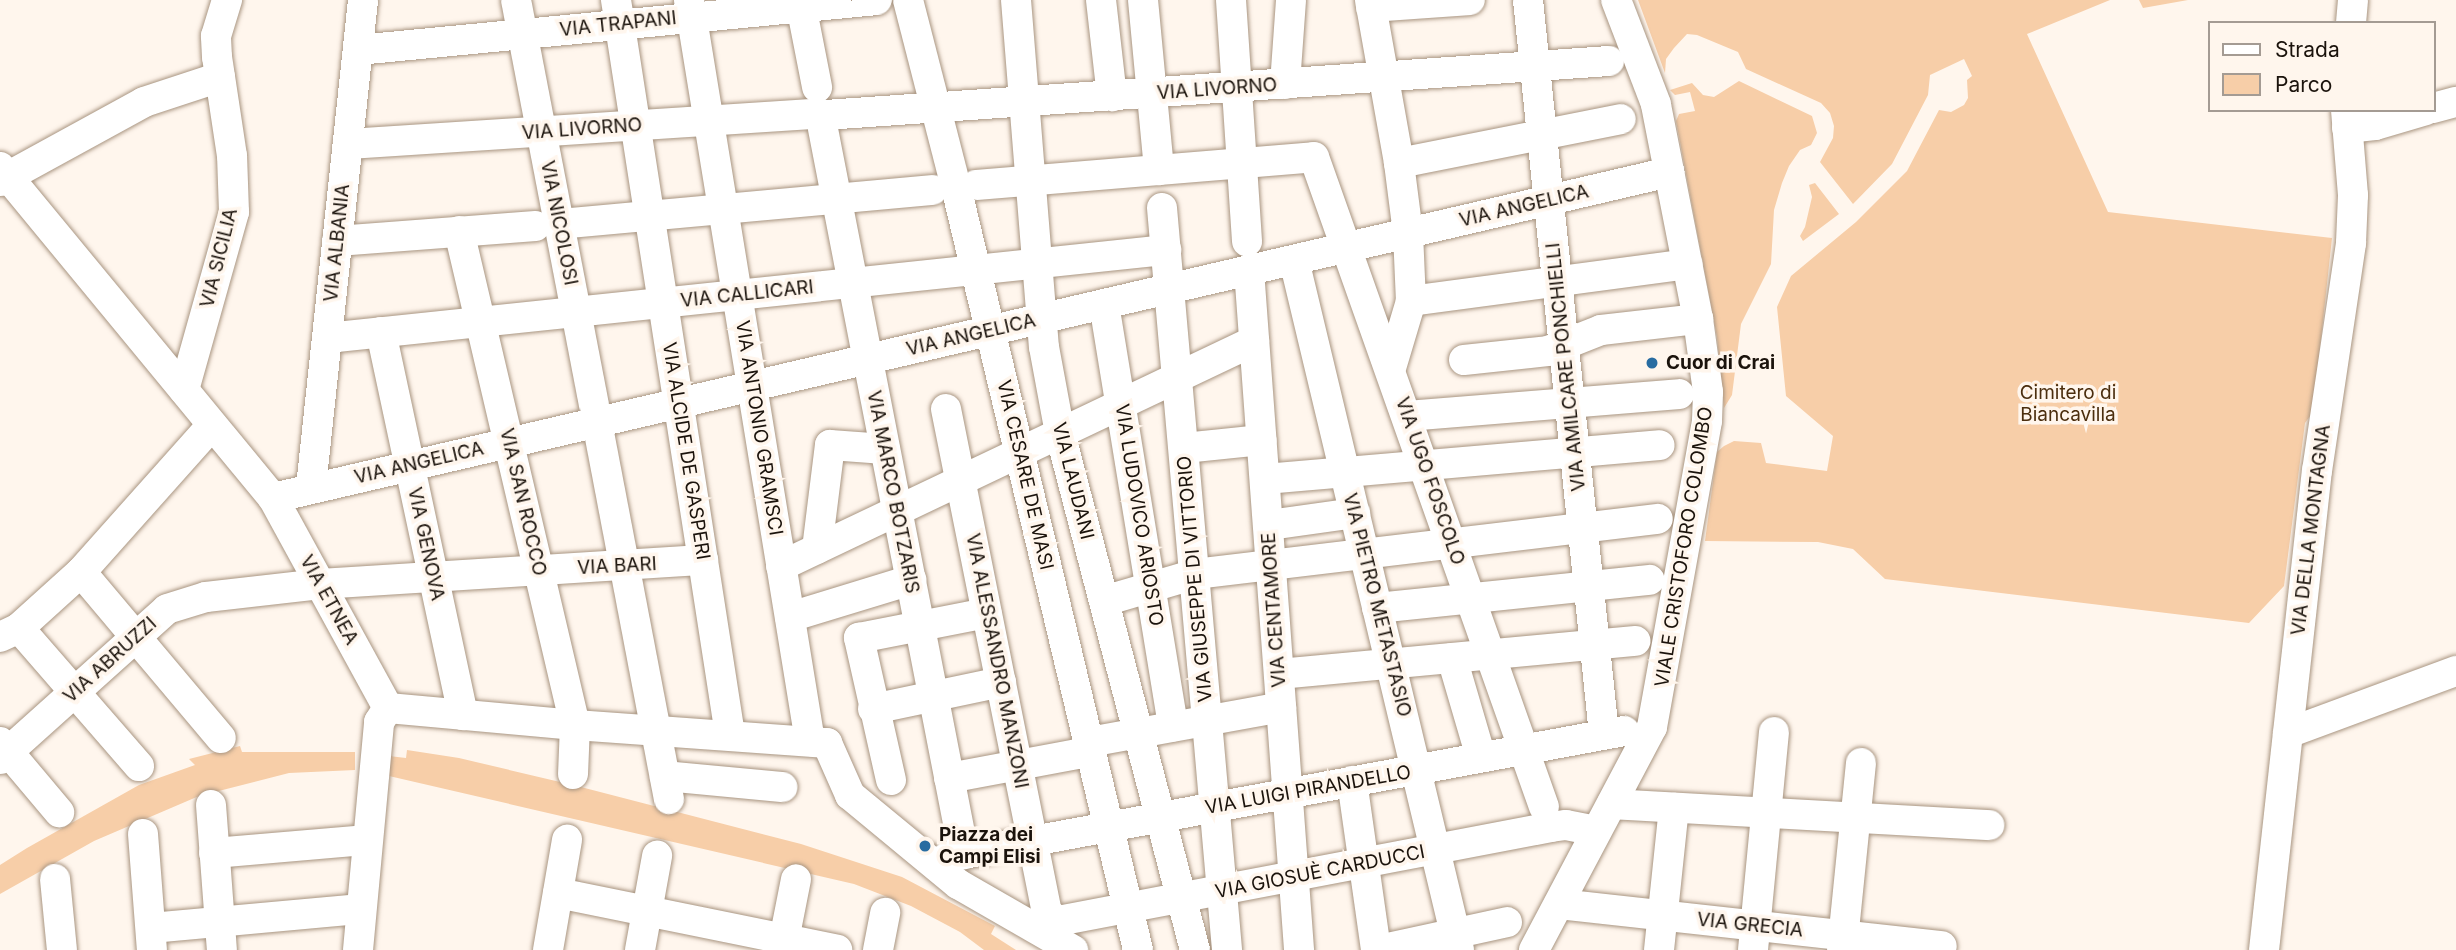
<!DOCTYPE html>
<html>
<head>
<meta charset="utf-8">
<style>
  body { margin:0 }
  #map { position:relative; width:2456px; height:950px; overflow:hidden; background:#fff6ed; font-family:Inter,sans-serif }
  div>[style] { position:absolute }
  .green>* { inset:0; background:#f7cea8 }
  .roads { filter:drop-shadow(0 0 2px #a99581) drop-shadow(0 0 2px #a99581) }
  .minor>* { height:30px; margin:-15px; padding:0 15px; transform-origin:15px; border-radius:15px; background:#fff }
  .dots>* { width:19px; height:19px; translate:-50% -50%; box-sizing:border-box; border:4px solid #fff6ed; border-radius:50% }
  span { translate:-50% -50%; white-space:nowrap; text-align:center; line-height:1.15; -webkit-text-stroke:7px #fff6ed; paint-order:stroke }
  .street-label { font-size:19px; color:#1b130c }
  .poi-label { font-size:19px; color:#1b130c; font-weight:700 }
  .left { translate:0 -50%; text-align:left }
  .park-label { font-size:19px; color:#4b2e0e }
  .legend { position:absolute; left:2208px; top:21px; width:228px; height:91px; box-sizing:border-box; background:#fff6ed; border:2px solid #a49b93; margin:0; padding:9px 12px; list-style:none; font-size:21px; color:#1b130c }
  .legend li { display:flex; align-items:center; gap:14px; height:35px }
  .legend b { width:35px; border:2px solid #a49b93 }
</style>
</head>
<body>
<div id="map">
  <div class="green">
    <div style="clip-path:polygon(1638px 0,2110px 0,2027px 34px,2108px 212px,2332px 238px,2313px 412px,2305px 423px,2284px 586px,2249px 623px,1885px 579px,1853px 549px,1818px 542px,1705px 541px,1717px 452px,1724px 446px,1734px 441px,1761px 443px,1766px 463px,1827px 471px,1833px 436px,1786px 396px,1777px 307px,1791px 276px,1856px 222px,1907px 171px,1939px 110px,1951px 112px,1964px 105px,1968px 98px,1967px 80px,1972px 76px,1964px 59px,1930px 75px,1928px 95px,1892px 164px,1853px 204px,1820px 162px,1833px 138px,1834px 126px,1830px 113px,1821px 103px,1746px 69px,1738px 52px,1697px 35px,1687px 34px,1674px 48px,1666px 59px,1665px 73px)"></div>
    <div style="clip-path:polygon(2139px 0,2188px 0,2143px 8px)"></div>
    <div style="clip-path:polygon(1739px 81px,1812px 116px,1817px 133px,1811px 145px,1800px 150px,1789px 166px,1782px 183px,1774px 210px,1771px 264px,1741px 324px,1732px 395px,1724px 408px,1717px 337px,1676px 121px,1679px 114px,1695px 111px,1690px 92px,1675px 95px,1670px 90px,1692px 83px,1703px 95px,1714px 97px)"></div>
    <div style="clip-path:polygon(1815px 183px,1839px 214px,1803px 241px,1800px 236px,1805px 227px,1812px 197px,1809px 185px)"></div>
    <div style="clip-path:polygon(240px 746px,242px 752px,355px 752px,355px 770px,289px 773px,199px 796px,94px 841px,0 894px,0 865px,27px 848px,139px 785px,195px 765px,189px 759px)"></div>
    <div style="clip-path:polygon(407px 750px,459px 758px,577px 786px,801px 844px,902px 877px,995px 926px,991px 934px,1016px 950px,984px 950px,960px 932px,911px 906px,854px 884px,389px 776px,389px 756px,406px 758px)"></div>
  </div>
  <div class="roads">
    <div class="minor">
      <div style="left:516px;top:0;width:412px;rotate:79.1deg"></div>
      <div style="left:616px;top:0;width:744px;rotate:81.18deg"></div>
      <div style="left:689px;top:0;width:751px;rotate:80.73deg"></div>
      <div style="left:800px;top:0;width:89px;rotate:78.9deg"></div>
      <div style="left:908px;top:0;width:193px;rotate:75.6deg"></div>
      <div style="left:956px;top:187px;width:784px;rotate:76.58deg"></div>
      <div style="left:1016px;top:0;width:348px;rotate:85.4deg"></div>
      <div style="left:1044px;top:347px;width:87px;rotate:79.5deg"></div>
      <div style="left:1060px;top:433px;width:534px;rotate:75.37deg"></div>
      <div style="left:1101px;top:0;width:97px;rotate:83.5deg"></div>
      <div style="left:1143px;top:0;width:171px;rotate:84.6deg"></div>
      <div style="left:1231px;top:0;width:242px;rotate:86.2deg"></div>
      <div style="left:1370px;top:0;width:166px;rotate:79.9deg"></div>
      <div style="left:1399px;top:163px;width:71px;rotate:82.7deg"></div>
      <div style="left:1408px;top:233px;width:68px;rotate:87.5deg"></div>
      <div style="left:1411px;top:301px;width:70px;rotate:106.6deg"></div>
      <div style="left:1528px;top:0;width:738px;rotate:84.09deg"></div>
      <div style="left:1371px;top:7px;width:99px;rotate:-4deg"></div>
      <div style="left:2351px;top:23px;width:23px;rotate:-85deg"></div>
      <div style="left:358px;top:50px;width:521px;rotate:-5.5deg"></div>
      <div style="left:1285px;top:84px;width:84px;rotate:-85.9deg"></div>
      <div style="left:2433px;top:108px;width:24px;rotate:-15deg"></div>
      <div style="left:825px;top:115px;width:786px;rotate:-3.94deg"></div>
      <div style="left:2347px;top:128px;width:28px;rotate:-6deg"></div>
      <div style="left:2375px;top:125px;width:53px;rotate:-16.4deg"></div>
      <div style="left:823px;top:129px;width:739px;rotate:78.99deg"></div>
      <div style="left:348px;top:144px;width:469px;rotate:-3.7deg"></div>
      <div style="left:1399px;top:163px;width:226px;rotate:-11.2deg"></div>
      <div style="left:0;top:167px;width:429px;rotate:50.5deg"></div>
      <div style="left:273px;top:498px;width:239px;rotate:61.3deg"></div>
      <div style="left:0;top:181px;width:164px;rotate:-28.7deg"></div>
      <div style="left:144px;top:102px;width:80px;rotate:-18.2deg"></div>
      <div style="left:976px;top:185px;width:339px;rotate:-4.7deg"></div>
      <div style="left:1314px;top:157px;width:689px;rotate:70.51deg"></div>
      <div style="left:1162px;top:208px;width:745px;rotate:84.99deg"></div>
      <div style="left:559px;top:224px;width:375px;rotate:-5.2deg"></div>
      <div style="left:459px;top:231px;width:507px;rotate:76.79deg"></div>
      <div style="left:575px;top:725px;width:49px;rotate:92.3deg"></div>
      <div style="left:337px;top:241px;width:199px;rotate:-4.3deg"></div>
      <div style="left:1294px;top:260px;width:709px;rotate:76.55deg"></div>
      <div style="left:1249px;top:270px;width:682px;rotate:85.79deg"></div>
      <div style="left:1411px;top:301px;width:279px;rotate:-7.6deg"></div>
      <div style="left:1104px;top:304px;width:428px;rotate:80.7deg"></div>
      <div style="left:381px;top:332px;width:392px;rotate:77.9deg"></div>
      <div style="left:327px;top:338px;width:844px;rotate:-5.99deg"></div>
      <div style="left:1464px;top:360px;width:84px;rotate:-6.1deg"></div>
      <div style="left:1548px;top:351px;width:57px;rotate:-21.6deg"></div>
      <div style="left:1601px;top:330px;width:98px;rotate:-6.5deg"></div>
      <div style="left:184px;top:390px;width:185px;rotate:-74.3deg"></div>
      <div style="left:234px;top:212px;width:56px;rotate:-92deg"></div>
      <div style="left:232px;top:156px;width:100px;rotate:-98.6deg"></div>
      <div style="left:217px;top:57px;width:21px;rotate:-93deg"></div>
      <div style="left:216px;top:36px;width:38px;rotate:-73deg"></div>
      <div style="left:946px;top:409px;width:514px;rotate:78.67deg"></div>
      <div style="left:1047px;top:913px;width:14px;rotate:36deg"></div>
      <div style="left:1058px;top:921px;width:502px;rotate:-10.79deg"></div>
      <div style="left:1551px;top:827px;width:15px;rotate:-8deg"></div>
      <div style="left:1566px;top:825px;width:31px;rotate:11deg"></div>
      <div style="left:1407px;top:416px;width:273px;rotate:-4.6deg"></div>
      <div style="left:597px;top:422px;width:384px;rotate:79.2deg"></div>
      <div style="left:1184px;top:448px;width:78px;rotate:-5.9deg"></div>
      <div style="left:1265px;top:479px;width:396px;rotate:-4.9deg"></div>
      <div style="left:311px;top:487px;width:490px;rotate:-83.9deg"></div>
      <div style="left:273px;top:498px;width:1434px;rotate:-13.14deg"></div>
      <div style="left:1269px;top:525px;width:87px;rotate:-7.9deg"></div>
      <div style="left:817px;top:549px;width:105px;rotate:-82.9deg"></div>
      <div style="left:830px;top:445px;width:55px;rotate:4.2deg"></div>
      <div style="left:781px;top:566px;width:524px;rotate:-25.44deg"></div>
      <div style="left:81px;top:572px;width:217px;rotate:49.9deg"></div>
      <div style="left:1104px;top:601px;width:95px;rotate:-16.5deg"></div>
      <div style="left:1195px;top:574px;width:466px;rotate:-6.8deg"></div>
      <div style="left:1377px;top:608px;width:274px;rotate:-5.9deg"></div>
      <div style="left:790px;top:617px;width:127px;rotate:-17deg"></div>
      <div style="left:19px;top:628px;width:183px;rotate:49deg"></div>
      <div style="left:0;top:637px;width:21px;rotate:-25deg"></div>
      <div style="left:19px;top:628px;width:84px;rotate:-42.1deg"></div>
      <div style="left:81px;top:572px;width:197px;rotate:-48.3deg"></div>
      <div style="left:1452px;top:658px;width:103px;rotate:73.7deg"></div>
      <div style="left:1279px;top:674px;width:358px;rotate:-5.3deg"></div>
      <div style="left:388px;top:708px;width:188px;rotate:5.2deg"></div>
      <div style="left:575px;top:725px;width:253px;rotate:4.1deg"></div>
      <div style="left:827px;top:743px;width:57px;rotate:66.1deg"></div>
      <div style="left:850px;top:795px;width:140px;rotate:39.5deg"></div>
      <div style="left:958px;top:884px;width:133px;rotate:29.9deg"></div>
      <div style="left:873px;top:709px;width:131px;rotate:-11.9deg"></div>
      <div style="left:2288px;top:733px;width:179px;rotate:-20.3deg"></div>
      <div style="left:0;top:742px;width:92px;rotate:49.9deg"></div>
      <div style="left:0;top:759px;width:224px;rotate:-41.9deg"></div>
      <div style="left:167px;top:609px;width:41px;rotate:-17.1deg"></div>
      <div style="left:206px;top:597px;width:115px;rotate:-6.5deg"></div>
      <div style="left:320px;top:584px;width:384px;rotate:-3.6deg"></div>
      <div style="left:665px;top:776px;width:118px;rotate:5.4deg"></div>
      <div style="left:949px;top:778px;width:136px;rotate:-10.6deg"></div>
      <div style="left:1083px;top:753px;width:21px;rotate:-37deg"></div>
      <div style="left:1100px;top:740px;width:184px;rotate:-10.3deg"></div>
      <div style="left:891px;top:780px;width:146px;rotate:-102.7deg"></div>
      <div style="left:859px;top:638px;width:130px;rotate:-11.1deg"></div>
      <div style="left:1352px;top:781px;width:171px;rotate:81.9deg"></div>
      <div style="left:1612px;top:804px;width:378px;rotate:3.2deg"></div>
      <div style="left:211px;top:805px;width:145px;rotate:85.7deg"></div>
      <div style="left:143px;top:834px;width:116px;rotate:85.6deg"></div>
      <div style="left:214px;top:853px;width:154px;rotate:-4.9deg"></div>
      <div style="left:947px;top:857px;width:689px;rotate:-10.54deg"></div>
      <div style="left:55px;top:879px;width:71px;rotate:84.4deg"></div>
      <div style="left:558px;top:893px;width:285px;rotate:11.5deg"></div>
      <div style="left:1559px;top:904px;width:385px;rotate:6.3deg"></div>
      <div style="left:151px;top:928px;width:211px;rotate:-5.2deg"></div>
      <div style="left:358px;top:950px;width:229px;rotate:-84.7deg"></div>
      <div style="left:379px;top:722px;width:17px;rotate:-57deg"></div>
      <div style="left:548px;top:950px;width:112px;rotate:-80.2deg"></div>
      <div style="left:640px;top:950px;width:96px;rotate:-79.7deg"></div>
      <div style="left:782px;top:950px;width:72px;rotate:-78.8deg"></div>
      <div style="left:878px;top:950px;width:38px;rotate:-79deg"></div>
      <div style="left:1379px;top:950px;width:131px;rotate:-12.3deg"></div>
      <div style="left:1534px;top:950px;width:252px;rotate:-62.1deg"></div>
      <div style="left:1652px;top:727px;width:311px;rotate:-79.8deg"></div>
      <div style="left:1707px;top:421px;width:29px;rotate:-88deg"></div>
      <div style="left:1708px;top:392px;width:74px;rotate:-97.8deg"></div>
      <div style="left:1698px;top:319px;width:219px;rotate:-101.1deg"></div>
      <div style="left:1656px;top:104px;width:111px;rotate:-111deg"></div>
      <div style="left:1659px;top:950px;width:143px;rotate:-84deg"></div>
      <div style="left:1753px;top:950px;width:219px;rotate:-84.5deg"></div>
      <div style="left:1842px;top:950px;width:188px;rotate:-84.2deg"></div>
      <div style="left:2264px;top:950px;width:482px;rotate:-83.7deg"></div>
      <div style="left:2317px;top:471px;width:231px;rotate:-81.5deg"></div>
      <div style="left:2351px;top:243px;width:48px;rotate:-87.6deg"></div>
      <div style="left:2353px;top:195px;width:85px;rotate:-94.7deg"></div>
    </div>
  </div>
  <div class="dots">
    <div style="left:1652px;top:363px;background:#286ca1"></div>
    <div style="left:925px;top:846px;background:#286ca1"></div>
  </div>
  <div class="street-label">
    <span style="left:618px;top:24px;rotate:-6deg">VIA TRAPANI</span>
    <span style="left:1217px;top:89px;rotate:-4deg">VIA LIVORNO</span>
    <span style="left:582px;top:129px;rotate:-4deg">VIA LIVORNO</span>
    <span style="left:1524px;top:206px;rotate:-13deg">VIA ANGELICA</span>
    <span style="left:559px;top:223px;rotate:79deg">VIA NICOLOSI</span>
    <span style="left:337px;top:243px;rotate:-84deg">VIA ALBANIA</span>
    <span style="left:219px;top:258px;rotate:-76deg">VIA SICILIA</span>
    <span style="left:747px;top:294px;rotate:-6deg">VIA CALLICARI</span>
    <span style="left:971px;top:335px;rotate:-13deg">VIA ANGELICA</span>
    <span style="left:1566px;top:367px;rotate:-96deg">VIA AMILCARE PONCHIELLI</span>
    <span style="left:759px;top:428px;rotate:81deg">VIA ANTONIO GRAMSCI</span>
    <span style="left:686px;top:451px;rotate:81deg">VIA ALCIDE DE GASPERI</span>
    <span style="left:419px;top:463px;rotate:-13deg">VIA ANGELICA</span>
    <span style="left:1025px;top:475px;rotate:77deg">VIA CESARE DE MASI</span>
    <span style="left:1073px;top:481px;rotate:76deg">VIA LAUDANI</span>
    <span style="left:1430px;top:481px;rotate:71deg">VIA UGO FOSCOLO</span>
    <span style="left:893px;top:492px;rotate:79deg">VIA MARCO BOTZARIS</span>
    <span style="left:523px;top:502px;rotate:77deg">VIA SAN ROCCO</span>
    <span style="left:1139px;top:515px;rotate:81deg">VIA LUDOVICO ARIOSTO</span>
    <span style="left:2311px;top:530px;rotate:-83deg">VIA DELLA MONTAGNA</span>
    <span style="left:426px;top:544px;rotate:78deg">VIA GENOVA</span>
    <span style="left:1684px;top:547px;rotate:-81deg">VIALE CRISTOFORO COLOMBO</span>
    <span style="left:617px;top:566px;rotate:-3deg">VIA BARI</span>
    <span style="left:1195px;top:579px;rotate:-95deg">VIA GIUSEPPE DI VITTORIO</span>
    <span style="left:329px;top:600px;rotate:61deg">VIA ETNEA</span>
    <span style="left:1377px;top:605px;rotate:76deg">VIA PIETRO METASTASIO</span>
    <span style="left:1274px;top:610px;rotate:-94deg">VIA CENTAMORE</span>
    <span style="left:110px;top:660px;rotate:-42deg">VIA ABRUZZI</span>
    <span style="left:997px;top:661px;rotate:79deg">VIA ALESSANDRO MANZONI</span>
    <span style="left:1308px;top:790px;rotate:-10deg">VIA LUIGI PIRANDELLO</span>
    <span style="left:1320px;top:872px;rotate:-11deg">VIA GIOSUÈ CARDUCCI</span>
    <span style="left:1750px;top:925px;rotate:6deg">VIA GRECIA</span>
  </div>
  <div class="poi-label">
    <span class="left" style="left:1666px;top:363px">Cuor di Crai</span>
    <span class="left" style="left:939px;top:846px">Piazza dei<br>Campi Elisi</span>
  </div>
  <div class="park-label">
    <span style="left:2068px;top:404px">Cimitero di<br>Biancavilla</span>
  </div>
  <ul class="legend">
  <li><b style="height:9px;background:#fff"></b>Strada</li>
  <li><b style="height:19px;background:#f7cea8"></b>Parco</li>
  </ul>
</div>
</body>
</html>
